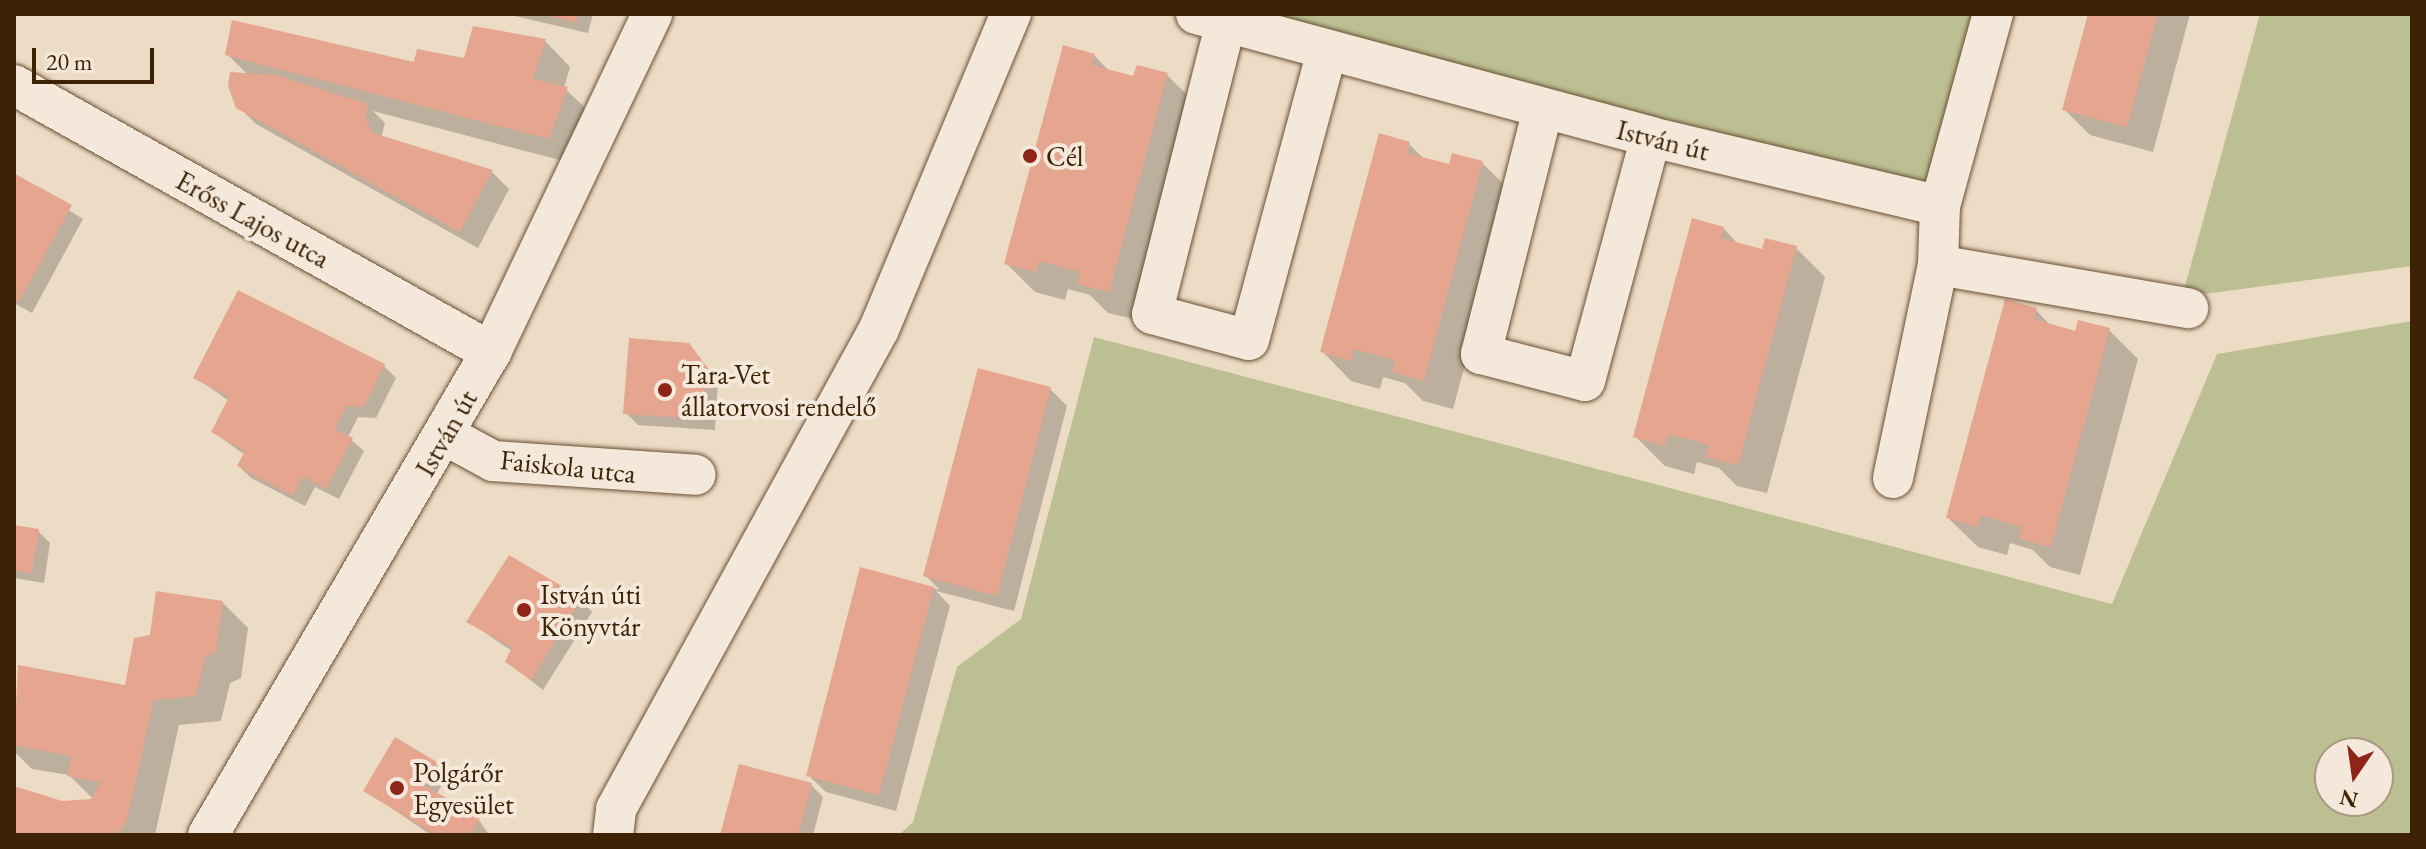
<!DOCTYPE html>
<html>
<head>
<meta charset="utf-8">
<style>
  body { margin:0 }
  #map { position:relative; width:2426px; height:849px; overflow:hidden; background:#ecdbc5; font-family:"EB Garamond",serif }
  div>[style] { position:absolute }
  .green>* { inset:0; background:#bcbf92 }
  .shadow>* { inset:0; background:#0003 }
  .building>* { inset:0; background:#e5a58f }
  .roads { filter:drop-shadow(0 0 2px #6a5035) drop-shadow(0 0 2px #6a5035) }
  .minor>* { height:40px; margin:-20px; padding:0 20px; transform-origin:20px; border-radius:20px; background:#f3e8d9 }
  .dots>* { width:22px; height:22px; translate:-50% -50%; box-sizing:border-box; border:4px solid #f3e8d9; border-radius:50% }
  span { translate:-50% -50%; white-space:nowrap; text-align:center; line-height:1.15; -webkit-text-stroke:8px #f3e8d9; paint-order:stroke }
  .street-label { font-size:28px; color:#3e2205 }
  .poi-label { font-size:28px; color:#3e2205 }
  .left { translate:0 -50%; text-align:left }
  .frame { position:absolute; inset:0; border:16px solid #3e2205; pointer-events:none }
  .north { position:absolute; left:2314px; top:737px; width:80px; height:80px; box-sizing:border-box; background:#f3e8d9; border:2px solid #ab9984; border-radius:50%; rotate:193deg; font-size:22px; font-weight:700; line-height:32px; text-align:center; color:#3e2205 }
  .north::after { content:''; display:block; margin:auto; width:28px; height:36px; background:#8f2418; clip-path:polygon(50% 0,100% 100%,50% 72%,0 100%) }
  .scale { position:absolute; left:32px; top:48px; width:122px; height:36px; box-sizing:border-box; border:4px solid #3e2205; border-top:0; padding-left:10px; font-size:24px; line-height:28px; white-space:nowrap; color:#3e2205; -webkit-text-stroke:6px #f3e8d9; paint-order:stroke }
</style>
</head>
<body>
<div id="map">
  <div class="green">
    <div style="clip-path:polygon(1192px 14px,1994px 14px,1940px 206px)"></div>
    <div style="clip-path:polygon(2260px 14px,2412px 14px,2412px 266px,2182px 297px)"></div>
    <div style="clip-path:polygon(evenodd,2412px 321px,2412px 835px,899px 835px,913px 822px,957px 667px,1021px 619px,1094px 337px,2112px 604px,2217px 354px,2412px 321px,2330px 753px,2378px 753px,2378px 801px,2330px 801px,2330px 753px)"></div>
  </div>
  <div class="shadow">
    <div style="clip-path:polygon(506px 14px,593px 14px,588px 33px)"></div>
    <div style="clip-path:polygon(2090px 14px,2190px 14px,2153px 152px,2090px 135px,2064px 109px)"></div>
    <div style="clip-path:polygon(545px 41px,570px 67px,564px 88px,592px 114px,575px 164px,373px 111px,385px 123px,381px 138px,492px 172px,509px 189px,478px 248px,256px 124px,238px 106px,248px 75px,227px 54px,415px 64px,466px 60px)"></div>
    <div style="clip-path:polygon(1094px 55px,1110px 72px,1135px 78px,1167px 75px,1196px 104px,1138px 320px,1108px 313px,1090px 295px,1068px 289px,1065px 300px,1035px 292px,1006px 263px)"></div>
    <div style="clip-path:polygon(1409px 144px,1425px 160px,1450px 166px,1482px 163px,1512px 192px,1453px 409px,1423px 401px,1405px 383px,1383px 377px,1380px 389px,1351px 381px,1322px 351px)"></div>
    <div style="clip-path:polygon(16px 177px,83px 219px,32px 313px,14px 303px)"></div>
    <div style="clip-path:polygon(1723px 228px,1739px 245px,1764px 251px,1796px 248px,1825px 277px,1767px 493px,1737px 486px,1719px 468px,1697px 462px,1694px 474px,1665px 466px,1635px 436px)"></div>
    <div style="clip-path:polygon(239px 292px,384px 366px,396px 378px,376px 418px,358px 417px,348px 437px,364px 451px,339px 499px,315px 487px,305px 506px,251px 478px,239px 466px,245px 455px,213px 432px,229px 401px,195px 377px)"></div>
    <div style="clip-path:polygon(2036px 310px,2052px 327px,2076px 333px,2109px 330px,2138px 359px,2080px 575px,2050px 567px,2033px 550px,2010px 543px,2007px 555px,1978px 547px,1948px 518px)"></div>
    <div style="clip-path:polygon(688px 345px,718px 380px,715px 430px,638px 425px,626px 413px)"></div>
    <div style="clip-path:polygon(1050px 389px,1067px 406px,1014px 611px,936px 591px,950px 606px,896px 811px,826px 792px,808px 775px,862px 570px,940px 590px,926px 576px)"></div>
    <div style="clip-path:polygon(14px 527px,38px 531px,50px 543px,44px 583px,14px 578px)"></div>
    <div style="clip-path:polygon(581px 600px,592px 612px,543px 690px,507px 662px,512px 651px,468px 621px)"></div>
    <div style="clip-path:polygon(222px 602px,248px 628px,241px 678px,230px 683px,221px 721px,179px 725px,155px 835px,14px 835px,14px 788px,62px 803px,94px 800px,69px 775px,32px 769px,14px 751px,20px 667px,127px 687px,151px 637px)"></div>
    <div style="clip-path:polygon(436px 764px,448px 776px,436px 795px,479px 820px,489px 835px,431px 835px,365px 790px)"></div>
    <div style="clip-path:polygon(811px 785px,823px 797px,813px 835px,722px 835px)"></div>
  </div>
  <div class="building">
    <div style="clip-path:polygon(545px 14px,578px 14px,576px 23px)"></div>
    <div style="clip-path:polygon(2088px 14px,2158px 14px,2127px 127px,2062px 110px)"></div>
    <div style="clip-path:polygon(232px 20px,414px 62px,417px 49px,464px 58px,473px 26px,546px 39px,533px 79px,568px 87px,549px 139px,225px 55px)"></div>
    <div style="clip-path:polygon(1063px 45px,1095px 54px,1092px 65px,1133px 76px,1137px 65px,1168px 73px,1109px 292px,1077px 284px,1080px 272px,1039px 261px,1036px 272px,1004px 264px)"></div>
    <div style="clip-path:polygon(230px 72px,276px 75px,368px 104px,365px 118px,373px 133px,493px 170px,460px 232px,236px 108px,228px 86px)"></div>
    <div style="clip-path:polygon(1379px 133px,1410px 142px,1407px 153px,1449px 164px,1452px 153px,1483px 161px,1424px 381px,1392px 372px,1395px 360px,1354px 349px,1351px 361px,1320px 352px)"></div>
    <div style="clip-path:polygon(15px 174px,72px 205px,19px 302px,14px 299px)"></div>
    <div style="clip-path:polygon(1692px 218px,1724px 227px,1721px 238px,1762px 249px,1765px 238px,1797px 246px,1738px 465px,1706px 457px,1709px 445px,1668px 434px,1665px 446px,1633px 437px)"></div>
    <div style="clip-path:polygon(238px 290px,385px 364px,364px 407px,346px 406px,335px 429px,353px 438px,326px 489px,303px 476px,293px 496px,237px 466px,245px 451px,211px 432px,229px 397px,193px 378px)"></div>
    <div style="clip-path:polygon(2005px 299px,2037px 308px,2034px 319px,2075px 331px,2078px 320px,2110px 328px,2051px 547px,2019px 539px,2022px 527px,1981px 515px,1978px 527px,1946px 518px)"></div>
    <div style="clip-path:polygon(629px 338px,689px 343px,707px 367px,703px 419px,623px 414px)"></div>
    <div style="clip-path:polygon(978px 368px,1051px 387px,997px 596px,923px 576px)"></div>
    <div style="clip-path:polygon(14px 525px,39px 529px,32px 573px,14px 570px)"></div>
    <div style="clip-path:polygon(509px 555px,582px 598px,531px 680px,505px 662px,512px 647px,466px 622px)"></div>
    <div style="clip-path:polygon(860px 567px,934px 587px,879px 795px,806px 776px)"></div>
    <div style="clip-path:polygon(156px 591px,223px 601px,216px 652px,205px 657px,196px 696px,154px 700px,127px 821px,116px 835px,14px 835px,14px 786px,62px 801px,91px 799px,101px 782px,67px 776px,71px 756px,14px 745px,18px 665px,125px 685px,134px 638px,150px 635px)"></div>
    <div style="clip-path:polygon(395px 737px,437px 762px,424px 785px,480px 818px,470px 835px,436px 835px,363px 791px)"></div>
    <div style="clip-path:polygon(739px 764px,812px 783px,798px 835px,720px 835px)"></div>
  </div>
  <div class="roads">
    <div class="minor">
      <div style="left:1196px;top:14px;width:471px;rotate:15.1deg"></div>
      <div style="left:1651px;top:137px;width:297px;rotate:13.4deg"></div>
      <div style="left:1940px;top:206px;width:199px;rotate:-74.6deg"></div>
      <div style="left:1226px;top:22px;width:301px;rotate:104.2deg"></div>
      <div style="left:1152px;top:314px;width:100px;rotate:15deg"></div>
      <div style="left:1249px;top:340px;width:300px;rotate:-74.9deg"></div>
      <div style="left:14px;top:85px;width:547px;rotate:29.24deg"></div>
      <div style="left:1543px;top:109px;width:253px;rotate:104.2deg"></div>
      <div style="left:1481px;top:354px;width:107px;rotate:14.6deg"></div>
      <div style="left:1585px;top:381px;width:253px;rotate:-74.9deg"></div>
      <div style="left:1938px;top:265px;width:254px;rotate:9.8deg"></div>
      <div style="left:445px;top:435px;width:55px;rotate:28.4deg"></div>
      <div style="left:493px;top:461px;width:203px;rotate:3.9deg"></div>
      <div style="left:1893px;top:478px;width:218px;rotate:-78.1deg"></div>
      <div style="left:1938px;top:265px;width:59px;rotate:-88.1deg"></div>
      <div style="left:208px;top:835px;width:560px;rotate:-59.63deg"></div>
      <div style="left:491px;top:352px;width:374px;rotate:-64.5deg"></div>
      <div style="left:613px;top:835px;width:26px;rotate:-83deg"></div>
      <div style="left:616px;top:809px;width:547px;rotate:-61.28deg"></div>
      <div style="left:879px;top:329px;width:342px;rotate:-67.3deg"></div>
    </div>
  </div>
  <div class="dots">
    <div style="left:1030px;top:156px;background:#8f2418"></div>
    <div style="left:665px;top:390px;background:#8f2418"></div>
    <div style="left:524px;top:610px;background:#8f2418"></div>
    <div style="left:397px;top:788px;background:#8f2418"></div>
  </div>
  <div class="street-label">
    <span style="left:1663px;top:140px;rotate:14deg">István út</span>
    <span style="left:253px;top:219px;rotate:29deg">Erőss Lajos utca</span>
    <span style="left:446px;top:433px;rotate:-60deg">István út</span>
    <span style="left:568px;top:466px;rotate:6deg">Faiskola utca</span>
  </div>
  <div class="poi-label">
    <span class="left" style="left:1046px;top:156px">Cél</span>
    <span class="left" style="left:681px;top:390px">Tara-Vet<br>állatorvosi rendelő</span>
    <span class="left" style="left:540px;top:610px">István úti<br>Könyvtár</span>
    <span class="left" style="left:413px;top:788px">Polgárőr<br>Egyesület</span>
  </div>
  <div class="frame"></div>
  <div class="north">N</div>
  <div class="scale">20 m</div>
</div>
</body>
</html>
